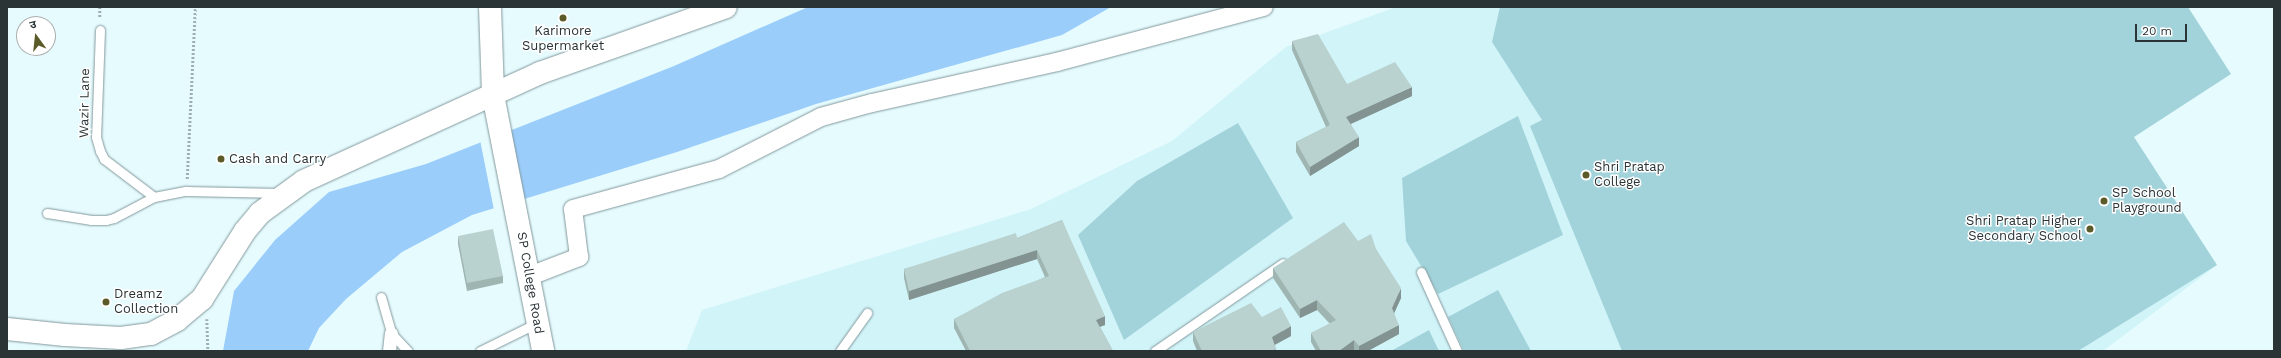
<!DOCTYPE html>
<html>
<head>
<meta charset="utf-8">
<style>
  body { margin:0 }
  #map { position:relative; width:2281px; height:358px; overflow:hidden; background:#e6fbfe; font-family:"Work Sans","Noto Sans Devanagari",sans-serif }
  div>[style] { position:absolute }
  .built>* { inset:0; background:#d1f4f9 }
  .green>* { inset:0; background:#a2d3da }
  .water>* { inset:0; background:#9bcdfb }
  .pier>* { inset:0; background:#e6fbfe }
  .path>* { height:2.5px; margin-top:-1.25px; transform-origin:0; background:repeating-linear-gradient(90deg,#9eafb2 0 2px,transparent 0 4px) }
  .roads { filter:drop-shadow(0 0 1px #81989c) drop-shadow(0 0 1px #81989c) }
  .service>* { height:9px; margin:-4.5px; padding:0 4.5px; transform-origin:4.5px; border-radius:4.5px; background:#fff }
  .pedestrian>* { height:13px; margin:-6.5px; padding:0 6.5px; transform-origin:6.5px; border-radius:6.5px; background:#fff }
  .minor>* { height:18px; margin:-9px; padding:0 9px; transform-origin:9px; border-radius:9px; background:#fff }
  .tertiary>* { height:22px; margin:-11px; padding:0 11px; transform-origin:11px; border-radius:11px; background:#fff }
  .secondary>* { height:22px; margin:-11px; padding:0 11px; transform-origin:11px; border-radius:11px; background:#fff }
  .wall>* { inset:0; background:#9fb5b2 }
  .shaded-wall>* { inset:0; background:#829391 }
  .building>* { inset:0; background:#b9d2cf }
  .dots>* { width:11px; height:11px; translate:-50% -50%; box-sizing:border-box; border:2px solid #fff; border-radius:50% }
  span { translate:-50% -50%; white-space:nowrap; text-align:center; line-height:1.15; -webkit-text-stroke:3px #fff; paint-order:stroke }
  .poi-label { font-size:13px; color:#2a3436 }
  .left { translate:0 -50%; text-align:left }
  .right { translate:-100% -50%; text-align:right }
  .street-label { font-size:13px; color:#2a3436 }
  .frame { position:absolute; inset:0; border:8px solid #2a3436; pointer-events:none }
  .north { position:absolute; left:16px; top:16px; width:40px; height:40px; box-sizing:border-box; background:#fff; border:1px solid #aaaeaf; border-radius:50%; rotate:345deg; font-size:11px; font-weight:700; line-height:16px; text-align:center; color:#2a3436 }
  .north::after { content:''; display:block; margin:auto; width:14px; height:18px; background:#5a5b28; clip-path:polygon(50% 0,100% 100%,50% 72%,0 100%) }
  .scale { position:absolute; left:2135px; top:24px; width:52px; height:18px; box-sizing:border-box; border:2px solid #2a3436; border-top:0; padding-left:5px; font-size:12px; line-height:14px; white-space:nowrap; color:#2a3436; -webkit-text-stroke:3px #fff; paint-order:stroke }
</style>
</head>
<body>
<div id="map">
  <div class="built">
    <div style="clip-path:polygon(1396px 7px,2188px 7px,1827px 329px,2134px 137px,2217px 265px,2103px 351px,686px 351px,702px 310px,1031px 209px,1172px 141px,1286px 47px)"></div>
  </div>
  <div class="green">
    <div style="clip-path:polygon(1500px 7px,2188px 7px,2231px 74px,2134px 137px,2217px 265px,2078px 351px,1622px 351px,1530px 126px,1542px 120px,1492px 42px)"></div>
    <div style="clip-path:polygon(1518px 116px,1563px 235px,1438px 294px,1406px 241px,1402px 178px)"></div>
    <div style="clip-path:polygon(1238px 123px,1293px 218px,1124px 340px,1078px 235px,1137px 181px)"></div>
    <div style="clip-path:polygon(1498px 290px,1531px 351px,1464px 351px,1448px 317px)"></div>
    <div style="clip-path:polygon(1429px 330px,1439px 351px,1391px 351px)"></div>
  </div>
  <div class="water">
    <div style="clip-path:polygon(808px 7px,1111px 7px,1062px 35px,816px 104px,677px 152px,472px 215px,402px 252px,346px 299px,319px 328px,308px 351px,223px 351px,234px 291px,275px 240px,329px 192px,426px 164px,674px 66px)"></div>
  </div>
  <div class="pier">
    <div style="clip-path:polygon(507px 128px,522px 201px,494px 210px,480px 140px)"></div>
  </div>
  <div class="path">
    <div style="left:100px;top:7px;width:11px;rotate:90deg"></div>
    <div style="left:187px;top:179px;width:172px;rotate:-87.3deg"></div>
    <div style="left:207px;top:319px;width:32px;rotate:88deg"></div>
  </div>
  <div class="roads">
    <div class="service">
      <div style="left:100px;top:30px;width:107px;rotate:92.1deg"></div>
      <div style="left:96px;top:137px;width:15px;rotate:74deg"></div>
      <div style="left:100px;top:151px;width:9px;rotate:63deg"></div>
      <div style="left:104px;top:159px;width:63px;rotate:37.2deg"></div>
      <div style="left:47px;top:213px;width:45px;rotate:9deg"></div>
      <div style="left:91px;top:220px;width:15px"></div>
      <div style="left:106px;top:220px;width:8px;rotate:-14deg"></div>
      <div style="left:114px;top:218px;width:45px;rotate:-27.7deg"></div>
      <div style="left:154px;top:197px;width:33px;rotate:-11deg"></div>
      <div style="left:186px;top:191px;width:94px;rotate:1.2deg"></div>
      <div style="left:1421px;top:272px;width:87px;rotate:65.5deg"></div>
      <div style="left:381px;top:297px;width:37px;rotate:74deg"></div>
      <div style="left:391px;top:333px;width:25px;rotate:47deg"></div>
      <div style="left:480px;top:351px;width:64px;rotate:-26.2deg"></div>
      <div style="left:840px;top:351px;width:47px;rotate:-54.6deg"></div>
      <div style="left:1155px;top:351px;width:155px;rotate:-34.5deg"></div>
    </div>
    <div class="pedestrian">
      <div style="left:389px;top:351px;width:18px;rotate:-84deg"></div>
    </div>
    <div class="minor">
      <div style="left:530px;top:276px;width:53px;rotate:-21.2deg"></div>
      <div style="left:579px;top:257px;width:48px;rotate:-97.1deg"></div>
      <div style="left:573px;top:209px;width:151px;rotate:-15.3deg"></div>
      <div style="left:719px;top:169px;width:114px;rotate:-27deg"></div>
      <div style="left:821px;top:117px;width:53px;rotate:-15.4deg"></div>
      <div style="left:872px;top:103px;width:189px;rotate:-12.5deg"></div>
      <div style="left:1057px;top:62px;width:214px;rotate:-14.9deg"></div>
    </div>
    <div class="tertiary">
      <div style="left:490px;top:7px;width:88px;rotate:88deg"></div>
      <div style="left:493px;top:95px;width:261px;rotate:78.9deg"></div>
    </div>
    <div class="secondary">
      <div style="left:7px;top:329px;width:58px;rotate:5.9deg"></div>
      <div style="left:65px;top:335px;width:56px;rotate:3.1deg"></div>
      <div style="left:121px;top:338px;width:30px;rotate:-8deg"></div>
      <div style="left:151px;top:334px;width:30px;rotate:-28deg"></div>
      <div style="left:177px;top:320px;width:33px;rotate:-40deg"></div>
      <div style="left:202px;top:299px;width:80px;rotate:-57.7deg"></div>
      <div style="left:245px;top:231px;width:23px;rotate:-50deg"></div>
      <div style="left:260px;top:213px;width:54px;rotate:-36deg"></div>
      <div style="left:304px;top:181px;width:260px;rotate:-24.6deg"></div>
      <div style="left:540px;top:73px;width:197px;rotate:-19.5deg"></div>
    </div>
  </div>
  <div class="wall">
    <div style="clip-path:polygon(1292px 41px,1347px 84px,1412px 96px,1351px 124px,1359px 146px,1310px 176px,1296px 152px,1296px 142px,1326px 127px,1292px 50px)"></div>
    <div style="clip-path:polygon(1062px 220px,1105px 325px,1100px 327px,1113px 351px,966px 351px,954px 328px,954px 319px,1045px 277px,1037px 259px,909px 300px,904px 278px,904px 269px,1017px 238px)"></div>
    <div style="clip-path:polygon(458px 236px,503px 276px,503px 283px,467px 291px,458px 244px)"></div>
    <div style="clip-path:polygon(1376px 249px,1401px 298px,1394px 313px,1399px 334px,1368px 351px,1355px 351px,1354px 350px,1353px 351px,1316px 351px,1311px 342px,1311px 333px,1330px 324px,1317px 310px,1300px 318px,1273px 278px,1273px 268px)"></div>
    <div style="clip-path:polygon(1262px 317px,1291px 336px,1275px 345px,1276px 351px,1197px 351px,1193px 341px,1193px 332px)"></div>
  </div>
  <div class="shaded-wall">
    <div style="clip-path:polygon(1412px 87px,1412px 96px,1346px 126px,1346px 117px)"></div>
    <div style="clip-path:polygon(1359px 137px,1359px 146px,1310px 176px,1310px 167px)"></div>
    <div style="clip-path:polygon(1037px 250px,1037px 259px,909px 300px,909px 291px)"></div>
    <div style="clip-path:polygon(1401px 288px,1401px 298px,1392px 318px,1392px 308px)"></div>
    <div style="clip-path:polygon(1317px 300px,1317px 310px,1300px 318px,1300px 309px)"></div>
    <div style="clip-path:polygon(1105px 316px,1105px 325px,1096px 328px,1096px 320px)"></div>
    <div style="clip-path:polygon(1399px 325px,1399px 334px,1368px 351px,1359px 351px,1359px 346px)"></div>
    <div style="clip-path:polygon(1291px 326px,1291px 336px,1272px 346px,1272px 337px)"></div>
    <div style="clip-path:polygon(1354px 340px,1354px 350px,1353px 351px,1339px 351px)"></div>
  </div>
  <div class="building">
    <div style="clip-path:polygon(1318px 34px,1347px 84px,1395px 62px,1412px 87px,1346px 117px,1359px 137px,1310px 167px,1296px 142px,1330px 125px,1292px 41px)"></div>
    <div style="clip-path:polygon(1062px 220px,1105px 316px,1096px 320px,1113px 351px,970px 351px,954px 319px,1002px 293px,1049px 276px,1037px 250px,909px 291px,904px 269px,1016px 233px,1017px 238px)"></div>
    <div style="clip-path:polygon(1344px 222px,1358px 241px,1371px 234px,1376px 249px,1401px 288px,1392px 308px,1399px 325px,1359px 346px,1354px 340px,1339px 351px,1321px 351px,1311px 333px,1336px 320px,1317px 300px,1300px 309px,1273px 268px)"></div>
    <div style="clip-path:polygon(493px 229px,503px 276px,467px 283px,458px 236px)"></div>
    <div style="clip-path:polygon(1251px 303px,1262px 317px,1281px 307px,1291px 326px,1272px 337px,1276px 349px,1271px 351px,1202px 351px,1193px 332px)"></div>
  </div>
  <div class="dots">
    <div style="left:563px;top:18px;background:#5a5b28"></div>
    <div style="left:221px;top:159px;background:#5a5b28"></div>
    <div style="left:1586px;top:175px;background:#5a5b28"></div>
    <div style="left:2104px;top:201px;background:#5a5b28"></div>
    <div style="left:2090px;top:229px;background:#5a5b28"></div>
    <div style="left:106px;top:302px;background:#5a5b28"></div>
  </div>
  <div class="poi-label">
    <span style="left:563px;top:39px">Karimore<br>Supermarket</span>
    <span class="left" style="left:229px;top:159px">Cash and Carry</span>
    <span class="left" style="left:1594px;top:175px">Shri Pratap<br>College</span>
    <span class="left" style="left:2112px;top:201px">SP School<br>Playground</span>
    <span class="right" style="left:2082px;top:229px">Shri Pratap Higher<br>Secondary School</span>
    <span class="left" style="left:114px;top:302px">Dreamz<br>Collection</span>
  </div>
  <div class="street-label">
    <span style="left:85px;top:103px;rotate:-89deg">Wazir Lane</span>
    <span style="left:530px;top:283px;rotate:80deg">SP College Road</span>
  </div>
  <div class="frame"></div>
  <div class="north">उ</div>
  <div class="scale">20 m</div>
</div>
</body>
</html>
